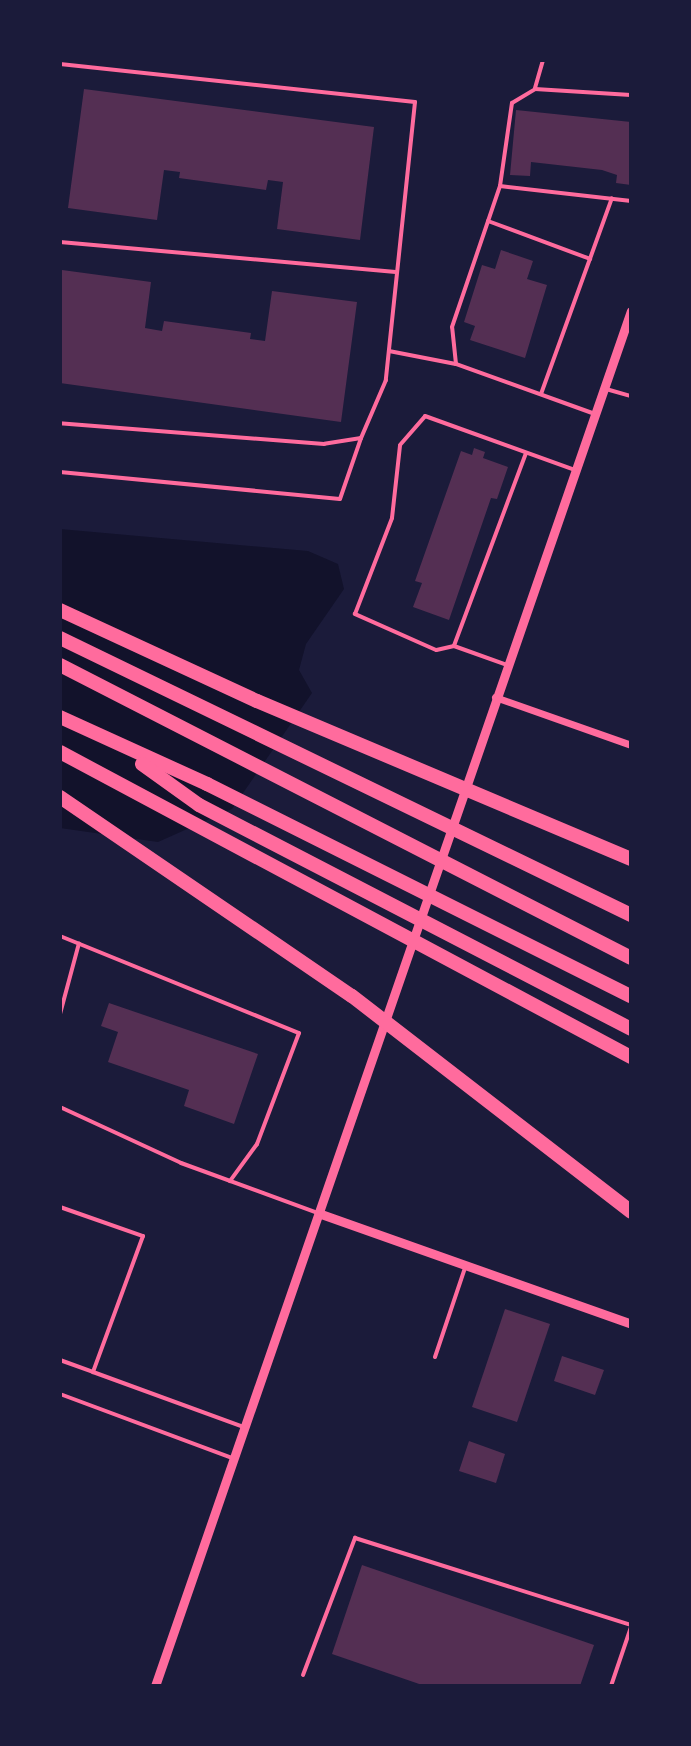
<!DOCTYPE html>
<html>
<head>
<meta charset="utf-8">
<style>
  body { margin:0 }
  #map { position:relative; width:691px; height:1746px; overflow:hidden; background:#1b1b3a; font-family:"IBM Plex Sans",sans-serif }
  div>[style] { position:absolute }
  .water>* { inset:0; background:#12122b }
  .building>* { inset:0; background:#542f53 }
  .service>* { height:4px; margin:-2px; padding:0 2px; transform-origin:2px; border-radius:2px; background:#ff6b9d }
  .minor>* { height:7px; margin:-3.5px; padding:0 3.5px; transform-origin:3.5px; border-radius:3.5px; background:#ff6b9d }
  .tertiary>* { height:9px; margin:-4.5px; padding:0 4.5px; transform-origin:4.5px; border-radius:4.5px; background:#ff6b9d }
  .motorway>* { height:14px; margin:-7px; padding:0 7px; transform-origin:7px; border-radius:7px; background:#ff6b9d }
  span { translate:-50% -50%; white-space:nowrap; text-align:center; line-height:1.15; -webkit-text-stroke:8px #1b1b3a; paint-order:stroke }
  .frame { position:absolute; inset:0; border:62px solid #1b1b3a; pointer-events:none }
</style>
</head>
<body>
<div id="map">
  <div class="water">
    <div style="clip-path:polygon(60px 529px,308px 551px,338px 564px,344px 589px,306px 644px,299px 670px,312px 693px,232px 809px,158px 842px,60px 828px)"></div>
  </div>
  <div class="building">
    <div style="clip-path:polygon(84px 89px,374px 127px,360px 240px,277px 229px,283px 182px,268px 180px,266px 190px,179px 178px,180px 172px,164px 170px,157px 220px,68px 208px)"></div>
    <div style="clip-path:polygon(516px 110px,631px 122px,631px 185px,616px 183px,617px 175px,602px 170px,531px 162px,530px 176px,510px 175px)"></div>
    <div style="clip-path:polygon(501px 250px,533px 261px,527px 279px,547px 285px,525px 358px,470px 340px,475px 326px,464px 322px,482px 265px,495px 269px)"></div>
    <div style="clip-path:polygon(62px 270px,151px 282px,145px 328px,162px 331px,164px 321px,251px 333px,250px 339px,265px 341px,272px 291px,357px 302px,341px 422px,60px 383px)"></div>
    <div style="clip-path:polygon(474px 448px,485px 452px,483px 458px,508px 467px,497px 499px,491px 498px,449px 620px,413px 607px,422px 583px,415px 581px,461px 451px,472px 455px)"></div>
    <div style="clip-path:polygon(109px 1003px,258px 1054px,234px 1124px,184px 1106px,189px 1090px,108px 1062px,118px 1032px,101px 1026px)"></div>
    <div style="clip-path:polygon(505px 1309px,550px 1324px,517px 1422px,472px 1407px)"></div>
    <div style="clip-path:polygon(562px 1356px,604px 1370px,595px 1395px,554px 1381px)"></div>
    <div style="clip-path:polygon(469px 1441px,505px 1454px,496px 1483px,459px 1471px)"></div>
    <div style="clip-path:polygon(362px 1565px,594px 1645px,580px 1686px,425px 1686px,332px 1654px)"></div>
  </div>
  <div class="service">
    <div style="left:60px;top:64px;width:357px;rotate:6.1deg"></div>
    <div style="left:415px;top:102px;width:280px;rotate:96deg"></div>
    <div style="left:386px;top:380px;width:63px;rotate:113.3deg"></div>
    <div style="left:361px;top:438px;width:37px;rotate:171deg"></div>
    <div style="left:324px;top:444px;width:265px;rotate:-175.5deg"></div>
    <div style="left:535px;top:88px;width:29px;rotate:-74deg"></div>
    <div style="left:500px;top:186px;width:84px;rotate:-81.8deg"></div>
    <div style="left:512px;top:103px;width:27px;rotate:-31deg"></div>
    <div style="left:535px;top:89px;width:96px;rotate:3.6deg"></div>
    <div style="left:488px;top:221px;width:109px;rotate:20.4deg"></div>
    <div style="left:60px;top:242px;width:337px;rotate:5.1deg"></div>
    <div style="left:389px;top:351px;width:68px;rotate:11deg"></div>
    <div style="left:606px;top:389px;width:26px;rotate:16deg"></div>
    <div style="left:541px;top:394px;width:208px;rotate:-70.1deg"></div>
    <div style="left:595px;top:414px;width:148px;rotate:-160.2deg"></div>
    <div style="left:456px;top:364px;width:37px;rotate:-96deg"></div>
    <div style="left:452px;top:327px;width:149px;rotate:-71.2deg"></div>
    <div style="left:500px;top:186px;width:132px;rotate:6.5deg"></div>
    <div style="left:526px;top:453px;width:206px;rotate:110.5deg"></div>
    <div style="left:454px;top:646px;width:18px;rotate:167deg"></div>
    <div style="left:436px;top:650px;width:89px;rotate:-156deg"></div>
    <div style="left:355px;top:614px;width:103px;rotate:-68.9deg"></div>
    <div style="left:392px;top:518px;width:73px;rotate:-83.7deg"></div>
    <div style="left:400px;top:445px;width:38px;rotate:-49deg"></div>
    <div style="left:425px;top:416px;width:159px;rotate:19.8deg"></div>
    <div style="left:60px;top:472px;width:281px;rotate:5.5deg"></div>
    <div style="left:340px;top:499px;width:65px;rotate:-71deg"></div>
    <div style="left:454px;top:646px;width:56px;rotate:19.7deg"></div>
    <div style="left:60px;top:936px;width:258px;rotate:22.1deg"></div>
    <div style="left:299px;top:1033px;width:119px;rotate:110.7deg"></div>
    <div style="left:257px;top:1144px;width:46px;rotate:126.1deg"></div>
    <div style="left:60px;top:1014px;width:73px;rotate:-75deg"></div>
    <div style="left:60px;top:1107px;width:133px;rotate:24.8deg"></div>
    <div style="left:181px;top:1163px;width:146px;rotate:20.1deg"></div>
    <div style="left:60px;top:1207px;width:88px;rotate:19.3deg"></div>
    <div style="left:143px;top:1236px;width:145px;rotate:110.2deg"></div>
    <div style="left:93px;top:1372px;width:160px;rotate:20.1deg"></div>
    <div style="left:435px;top:1357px;width:94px;rotate:-71.4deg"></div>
    <div style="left:60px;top:1360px;width:35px;rotate:20deg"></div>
    <div style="left:60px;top:1394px;width:184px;rotate:20.4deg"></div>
    <div style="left:303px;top:1675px;width:147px;rotate:-69.2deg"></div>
    <div style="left:355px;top:1538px;width:289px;rotate:17.5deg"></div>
    <div style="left:611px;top:1686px;width:62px;rotate:-71.3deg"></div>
  </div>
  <div class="minor">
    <div style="left:495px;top:697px;width:144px;rotate:19.4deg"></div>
  </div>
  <div class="tertiary">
    <div style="left:321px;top:1214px;width:329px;rotate:19.5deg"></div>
    <div style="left:155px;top:1686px;width:1455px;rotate:-70.91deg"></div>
  </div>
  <div class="motorway">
    <div style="left:60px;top:610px;width:217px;rotate:24.8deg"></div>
    <div style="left:257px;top:701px;width:406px;rotate:22.9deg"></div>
    <div style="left:60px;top:638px;width:635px;rotate:25.88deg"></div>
    <div style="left:60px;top:665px;width:642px;rotate:27.16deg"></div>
    <div style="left:60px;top:717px;width:162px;rotate:24.5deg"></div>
    <div style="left:207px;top:784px;width:474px;rotate:26.6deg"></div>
    <div style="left:60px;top:752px;width:647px;rotate:28.11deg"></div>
    <div style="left:142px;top:764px;width:70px;rotate:35.7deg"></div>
    <div style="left:199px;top:805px;width:487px;rotate:27.4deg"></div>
    <div style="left:60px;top:797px;width:353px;rotate:34.3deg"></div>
    <div style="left:352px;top:996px;width:353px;rotate:37.7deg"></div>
  </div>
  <div class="frame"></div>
</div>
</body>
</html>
